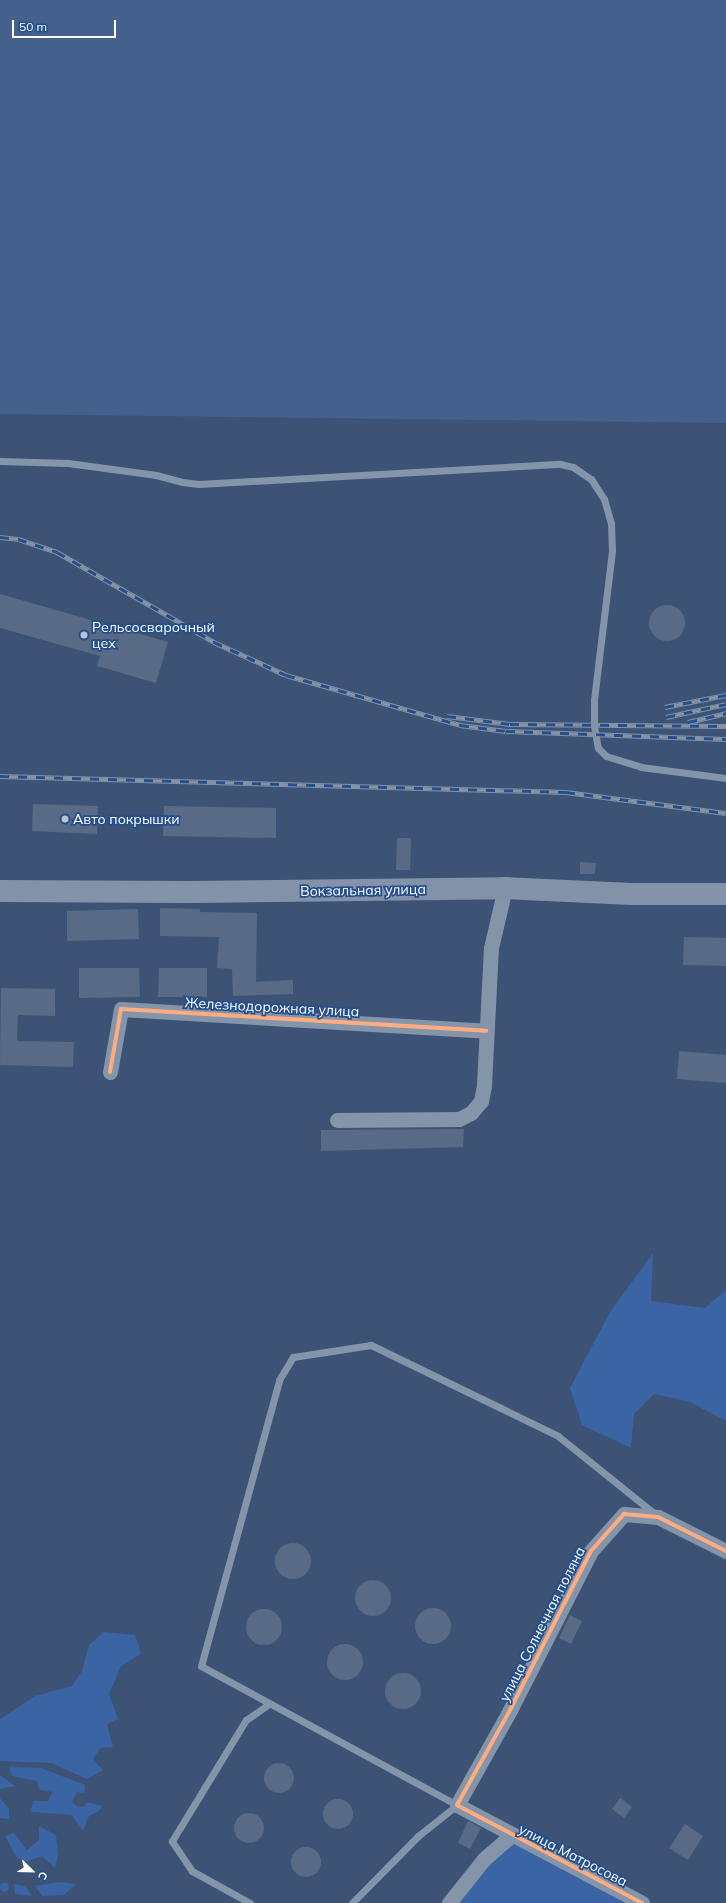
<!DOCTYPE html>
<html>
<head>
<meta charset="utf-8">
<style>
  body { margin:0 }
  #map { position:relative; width:726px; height:1903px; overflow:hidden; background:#3d5375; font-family:Mulish,sans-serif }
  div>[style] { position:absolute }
  .green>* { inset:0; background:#3a64a3 }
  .round { border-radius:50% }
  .water>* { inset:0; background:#44618e }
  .building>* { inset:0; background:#586a86 }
  .lane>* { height:7px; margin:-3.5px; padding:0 3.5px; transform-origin:3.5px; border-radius:3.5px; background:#8494a9 }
  .street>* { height:15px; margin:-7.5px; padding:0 7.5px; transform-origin:7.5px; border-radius:7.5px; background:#8494a9 }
  .primary>* { height:22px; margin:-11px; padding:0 11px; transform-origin:11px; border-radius:11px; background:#8392a8 }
  .rail>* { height:4.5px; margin-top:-2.25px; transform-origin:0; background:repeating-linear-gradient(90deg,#254e8d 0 9px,#8493a8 0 18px); box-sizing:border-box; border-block:1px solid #8493a8 }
  .cycleway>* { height:4px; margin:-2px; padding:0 2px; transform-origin:2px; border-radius:2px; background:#ffac80 }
  .dots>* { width:11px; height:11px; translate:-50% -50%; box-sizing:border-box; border:2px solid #254e8d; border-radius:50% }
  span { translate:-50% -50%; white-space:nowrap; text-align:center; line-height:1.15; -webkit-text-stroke:3.5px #254e8d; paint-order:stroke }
  .poi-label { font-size:14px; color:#fff }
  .left { translate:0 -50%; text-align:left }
  .street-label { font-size:14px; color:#fff }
  .north { position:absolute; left:12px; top:1851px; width:40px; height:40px; -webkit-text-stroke:3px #254e8d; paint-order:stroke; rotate:113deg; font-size:11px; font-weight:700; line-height:16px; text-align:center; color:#fff }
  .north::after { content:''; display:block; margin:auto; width:14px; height:18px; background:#fff; clip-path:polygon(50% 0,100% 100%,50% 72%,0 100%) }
  .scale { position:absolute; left:12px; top:20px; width:104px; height:18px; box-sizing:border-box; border:2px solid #fff; border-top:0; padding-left:5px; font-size:12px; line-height:14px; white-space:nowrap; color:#fff; -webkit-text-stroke:3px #254e8d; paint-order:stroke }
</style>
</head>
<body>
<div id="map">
  <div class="green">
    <div style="clip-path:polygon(653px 1253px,651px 1301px,705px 1308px,726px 1290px,726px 1421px,690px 1402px,654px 1394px,634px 1414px,631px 1448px,582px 1425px,570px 1388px,610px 1312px)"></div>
    <div style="clip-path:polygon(104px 1632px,135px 1635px,141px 1654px,121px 1666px,109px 1694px,118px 1719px,107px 1724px,113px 1747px,100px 1748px,93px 1759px,103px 1770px,87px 1779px,51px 1763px,0 1761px,0 1719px,35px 1696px,72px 1686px,82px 1671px,89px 1645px)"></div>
    <div style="clip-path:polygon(9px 1767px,41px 1768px,85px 1785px,84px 1793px,77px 1792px,72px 1802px,77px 1806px,84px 1807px,86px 1802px,102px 1806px,99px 1811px,89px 1816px,83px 1831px,72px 1815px,31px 1812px,33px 1801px,48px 1801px,52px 1792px,40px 1790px,36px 1781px,12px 1776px)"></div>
    <div style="clip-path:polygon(0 1775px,15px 1786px,0 1789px)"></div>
    <div style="clip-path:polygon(0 1798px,9px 1809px,9px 1819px,0 1818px)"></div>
    <div style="clip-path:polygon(39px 1826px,56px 1835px,58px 1855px,55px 1868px,42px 1856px,26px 1862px,17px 1858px,5px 1836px,14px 1833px,27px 1850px,39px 1840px)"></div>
    <div style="clip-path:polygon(512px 1840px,633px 1903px,453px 1903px)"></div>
    <div style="clip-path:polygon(60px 1882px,76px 1884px,64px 1895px,42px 1896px,35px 1886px)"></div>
    <div class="round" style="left:-0.5px;top:1882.5px;width:9px;height:9px"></div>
    <div style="clip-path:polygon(14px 1884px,25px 1886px,32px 1896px,15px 1894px)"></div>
  </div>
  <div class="water">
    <div style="clip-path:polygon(0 0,726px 0,726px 423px,0 414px)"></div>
  </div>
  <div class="building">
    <div style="clip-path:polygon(0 594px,168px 642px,156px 683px,97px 666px,100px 656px,0 628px)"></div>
    <div class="round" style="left:649px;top:605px;width:36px;height:36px"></div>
    <div style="clip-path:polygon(33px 804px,98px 806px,97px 834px,32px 831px)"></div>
    <div style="clip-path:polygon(164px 806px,276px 808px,276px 838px,163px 836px)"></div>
    <div style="clip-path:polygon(397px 838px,411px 838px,410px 870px,396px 870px)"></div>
    <div style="clip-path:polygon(580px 862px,596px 863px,595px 874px,580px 874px)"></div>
    <div style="clip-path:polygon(160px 908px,200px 909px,200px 912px,257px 913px,256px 982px,293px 980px,293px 994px,233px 996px,232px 969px,217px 968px,219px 937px,160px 936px)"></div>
    <div style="clip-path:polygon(138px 909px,139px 939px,67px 941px,67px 911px)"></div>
    <div style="clip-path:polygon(684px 937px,726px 938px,726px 966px,683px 965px)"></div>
    <div style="clip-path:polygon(79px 968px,139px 968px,140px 997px,79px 998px)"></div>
    <div style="clip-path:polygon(159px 968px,207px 968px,207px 997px,158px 997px)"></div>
    <div style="clip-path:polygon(1px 988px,55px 989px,55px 1016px,18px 1015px,17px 1041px,74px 1042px,73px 1067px,0 1065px)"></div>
    <div style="clip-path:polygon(679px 1051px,726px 1055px,726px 1083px,677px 1079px)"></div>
    <div style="clip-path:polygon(464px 1129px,463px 1147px,321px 1151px,321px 1130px)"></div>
    <div class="round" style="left:275px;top:1543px;width:36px;height:36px"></div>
    <div class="round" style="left:355px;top:1580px;width:36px;height:36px"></div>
    <div class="round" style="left:415px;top:1608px;width:36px;height:36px"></div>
    <div class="round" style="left:246px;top:1609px;width:36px;height:36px"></div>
    <div style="clip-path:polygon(570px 1615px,582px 1621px,571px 1644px,559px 1638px)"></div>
    <div class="round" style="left:327px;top:1644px;width:36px;height:36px"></div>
    <div class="round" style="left:385px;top:1673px;width:36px;height:36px"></div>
    <div class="round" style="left:264px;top:1763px;width:30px;height:30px"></div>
    <div style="clip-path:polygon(620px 1798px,632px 1807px,624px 1818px,612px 1809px)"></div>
    <div class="round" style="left:323px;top:1799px;width:30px;height:30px"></div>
    <div class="round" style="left:234px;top:1813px;width:30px;height:30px"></div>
    <div style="clip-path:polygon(468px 1821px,481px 1828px,470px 1849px,458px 1843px)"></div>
    <div style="clip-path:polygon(685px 1824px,703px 1836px,688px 1860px,669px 1848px)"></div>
    <div class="round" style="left:291px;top:1847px;width:30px;height:30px"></div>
  </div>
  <div class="lane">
    <div style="left:0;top:461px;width:68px;rotate:1.7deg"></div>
    <div style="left:68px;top:463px;width:89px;rotate:7.8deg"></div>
    <div style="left:156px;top:475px;width:27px;rotate:15deg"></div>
    <div style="left:182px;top:482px;width:17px;rotate:7deg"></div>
    <div style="left:199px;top:484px;width:362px;rotate:-3.2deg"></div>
    <div style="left:560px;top:464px;width:13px;rotate:13deg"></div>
    <div style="left:573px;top:467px;width:22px;rotate:34deg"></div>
    <div style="left:591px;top:479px;width:24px;rotate:57deg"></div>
    <div style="left:604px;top:499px;width:25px;rotate:74deg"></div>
    <div style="left:611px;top:523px;width:28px;rotate:88deg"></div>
    <div style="left:612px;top:551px;width:150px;rotate:96.9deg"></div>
    <div style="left:594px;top:700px;width:26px;rotate:90deg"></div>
    <div style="left:594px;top:726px;width:22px;rotate:80deg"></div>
    <div style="left:598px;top:748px;width:11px;rotate:45deg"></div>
    <div style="left:606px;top:756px;width:37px;rotate:17deg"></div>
    <div style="left:641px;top:767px;width:86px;rotate:7.4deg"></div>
    <div style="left:250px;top:1903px;width:66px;rotate:-151.1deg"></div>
    <div style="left:192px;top:1871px;width:36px;rotate:-124deg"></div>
    <div style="left:172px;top:1841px;width:142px;rotate:-58.6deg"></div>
    <div style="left:246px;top:1720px;width:29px;rotate:-35deg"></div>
    <div style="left:352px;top:1903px;width:94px;rotate:-45.4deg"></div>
    <div style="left:418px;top:1836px;width:50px;rotate:-38.5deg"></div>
    <div style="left:457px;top:1805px;width:291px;rotate:-151.5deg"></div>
    <div style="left:201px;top:1666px;width:296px;rotate:-74.7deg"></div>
    <div style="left:279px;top:1380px;width:27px;rotate:-59deg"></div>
    <div style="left:293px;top:1357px;width:79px;rotate:-8.7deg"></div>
    <div style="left:371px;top:1345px;width:208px;rotate:25.9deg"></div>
    <div style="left:558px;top:1436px;width:124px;rotate:38.8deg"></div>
  </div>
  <div class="street">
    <div style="left:110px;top:1072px;width:64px;rotate:-80.1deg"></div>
    <div style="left:121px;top:1009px;width:366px;rotate:3.4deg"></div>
    <div style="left:337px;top:1120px;width:122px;rotate:-0.5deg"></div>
    <div style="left:459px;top:1119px;width:13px;rotate:-27deg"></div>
    <div style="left:471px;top:1113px;width:16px;rotate:-50deg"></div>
    <div style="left:481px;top:1101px;width:16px;rotate:-79deg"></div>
    <div style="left:484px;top:1085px;width:137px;rotate:-87.1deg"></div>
    <div style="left:491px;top:948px;width:62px;rotate:-76.9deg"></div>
    <div style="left:449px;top:1903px;width:56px;rotate:-51.5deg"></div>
    <div style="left:484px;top:1859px;width:37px;rotate:-41deg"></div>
    <div style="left:642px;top:1903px;width:209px;rotate:-152.1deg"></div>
    <div style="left:457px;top:1805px;width:109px;rotate:-60.8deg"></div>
    <div style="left:510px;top:1710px;width:178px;rotate:-63deg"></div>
    <div style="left:591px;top:1551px;width:50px;rotate:-48.3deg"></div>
    <div style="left:624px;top:1514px;width:34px;rotate:5deg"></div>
    <div style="left:658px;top:1517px;width:76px;rotate:26.6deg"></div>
  </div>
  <div class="primary">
    <div style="left:0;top:891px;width:189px;rotate:0.3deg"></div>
    <div style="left:189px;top:892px;width:316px;rotate:-0.7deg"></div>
    <div style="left:505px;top:888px;width:127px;rotate:2.7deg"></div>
    <div style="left:632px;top:894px;width:94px"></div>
  </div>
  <div class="rail">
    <div style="left:0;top:537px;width:18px;rotate:6deg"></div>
    <div style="left:18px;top:539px;width:41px;rotate:18.4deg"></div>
    <div style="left:57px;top:552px;width:181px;rotate:29.8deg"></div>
    <div style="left:214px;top:642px;width:79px;rotate:24.6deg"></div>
    <div style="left:286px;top:675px;width:181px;rotate:16deg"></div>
    <div style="left:460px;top:725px;width:46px;rotate:7.4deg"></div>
    <div style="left:506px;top:731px;width:220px;rotate:2.1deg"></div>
    <div style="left:665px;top:707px;width:62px;rotate:-11.1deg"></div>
    <div style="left:447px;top:716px;width:64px;rotate:7.2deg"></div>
    <div style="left:510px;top:724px;width:216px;rotate:0.5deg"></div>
    <div style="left:666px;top:717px;width:61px;rotate:-12.2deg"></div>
    <div style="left:688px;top:722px;width:39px;rotate:-13deg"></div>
    <div style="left:0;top:776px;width:566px;rotate:1.62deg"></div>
    <div style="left:566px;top:792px;width:161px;rotate:7.5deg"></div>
  </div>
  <div class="cycleway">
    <div style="left:110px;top:1072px;width:64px;rotate:-80.1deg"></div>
    <div style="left:121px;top:1009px;width:366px;rotate:3.4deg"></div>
    <div style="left:642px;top:1903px;width:209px;rotate:-152.1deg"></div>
    <div style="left:457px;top:1805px;width:109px;rotate:-60.8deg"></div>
    <div style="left:510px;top:1710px;width:178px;rotate:-63deg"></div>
    <div style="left:591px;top:1551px;width:50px;rotate:-48.3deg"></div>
    <div style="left:624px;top:1514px;width:34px;rotate:5deg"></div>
    <div style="left:658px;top:1517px;width:76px;rotate:26.6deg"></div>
  </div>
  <div class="dots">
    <div style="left:84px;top:635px;background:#bbc3cf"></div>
    <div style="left:65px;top:819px;background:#bbc3cf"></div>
  </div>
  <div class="poi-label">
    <span class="left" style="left:92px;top:635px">Рельсосварочный<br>цех</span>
    <span class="left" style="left:73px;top:819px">Авто покрышки</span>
  </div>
  <div class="street-label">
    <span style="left:363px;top:890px;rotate:-1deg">Вокзальная улица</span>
    <span style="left:272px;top:1007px;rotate:3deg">Железнодорожная улица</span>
    <span style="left:542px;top:1624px;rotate:-63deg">улица Солнечная поляна</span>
    <span style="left:573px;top:1855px;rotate:27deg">улица Матросова</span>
  </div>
  <div class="north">С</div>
  <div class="scale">50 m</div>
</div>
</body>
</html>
